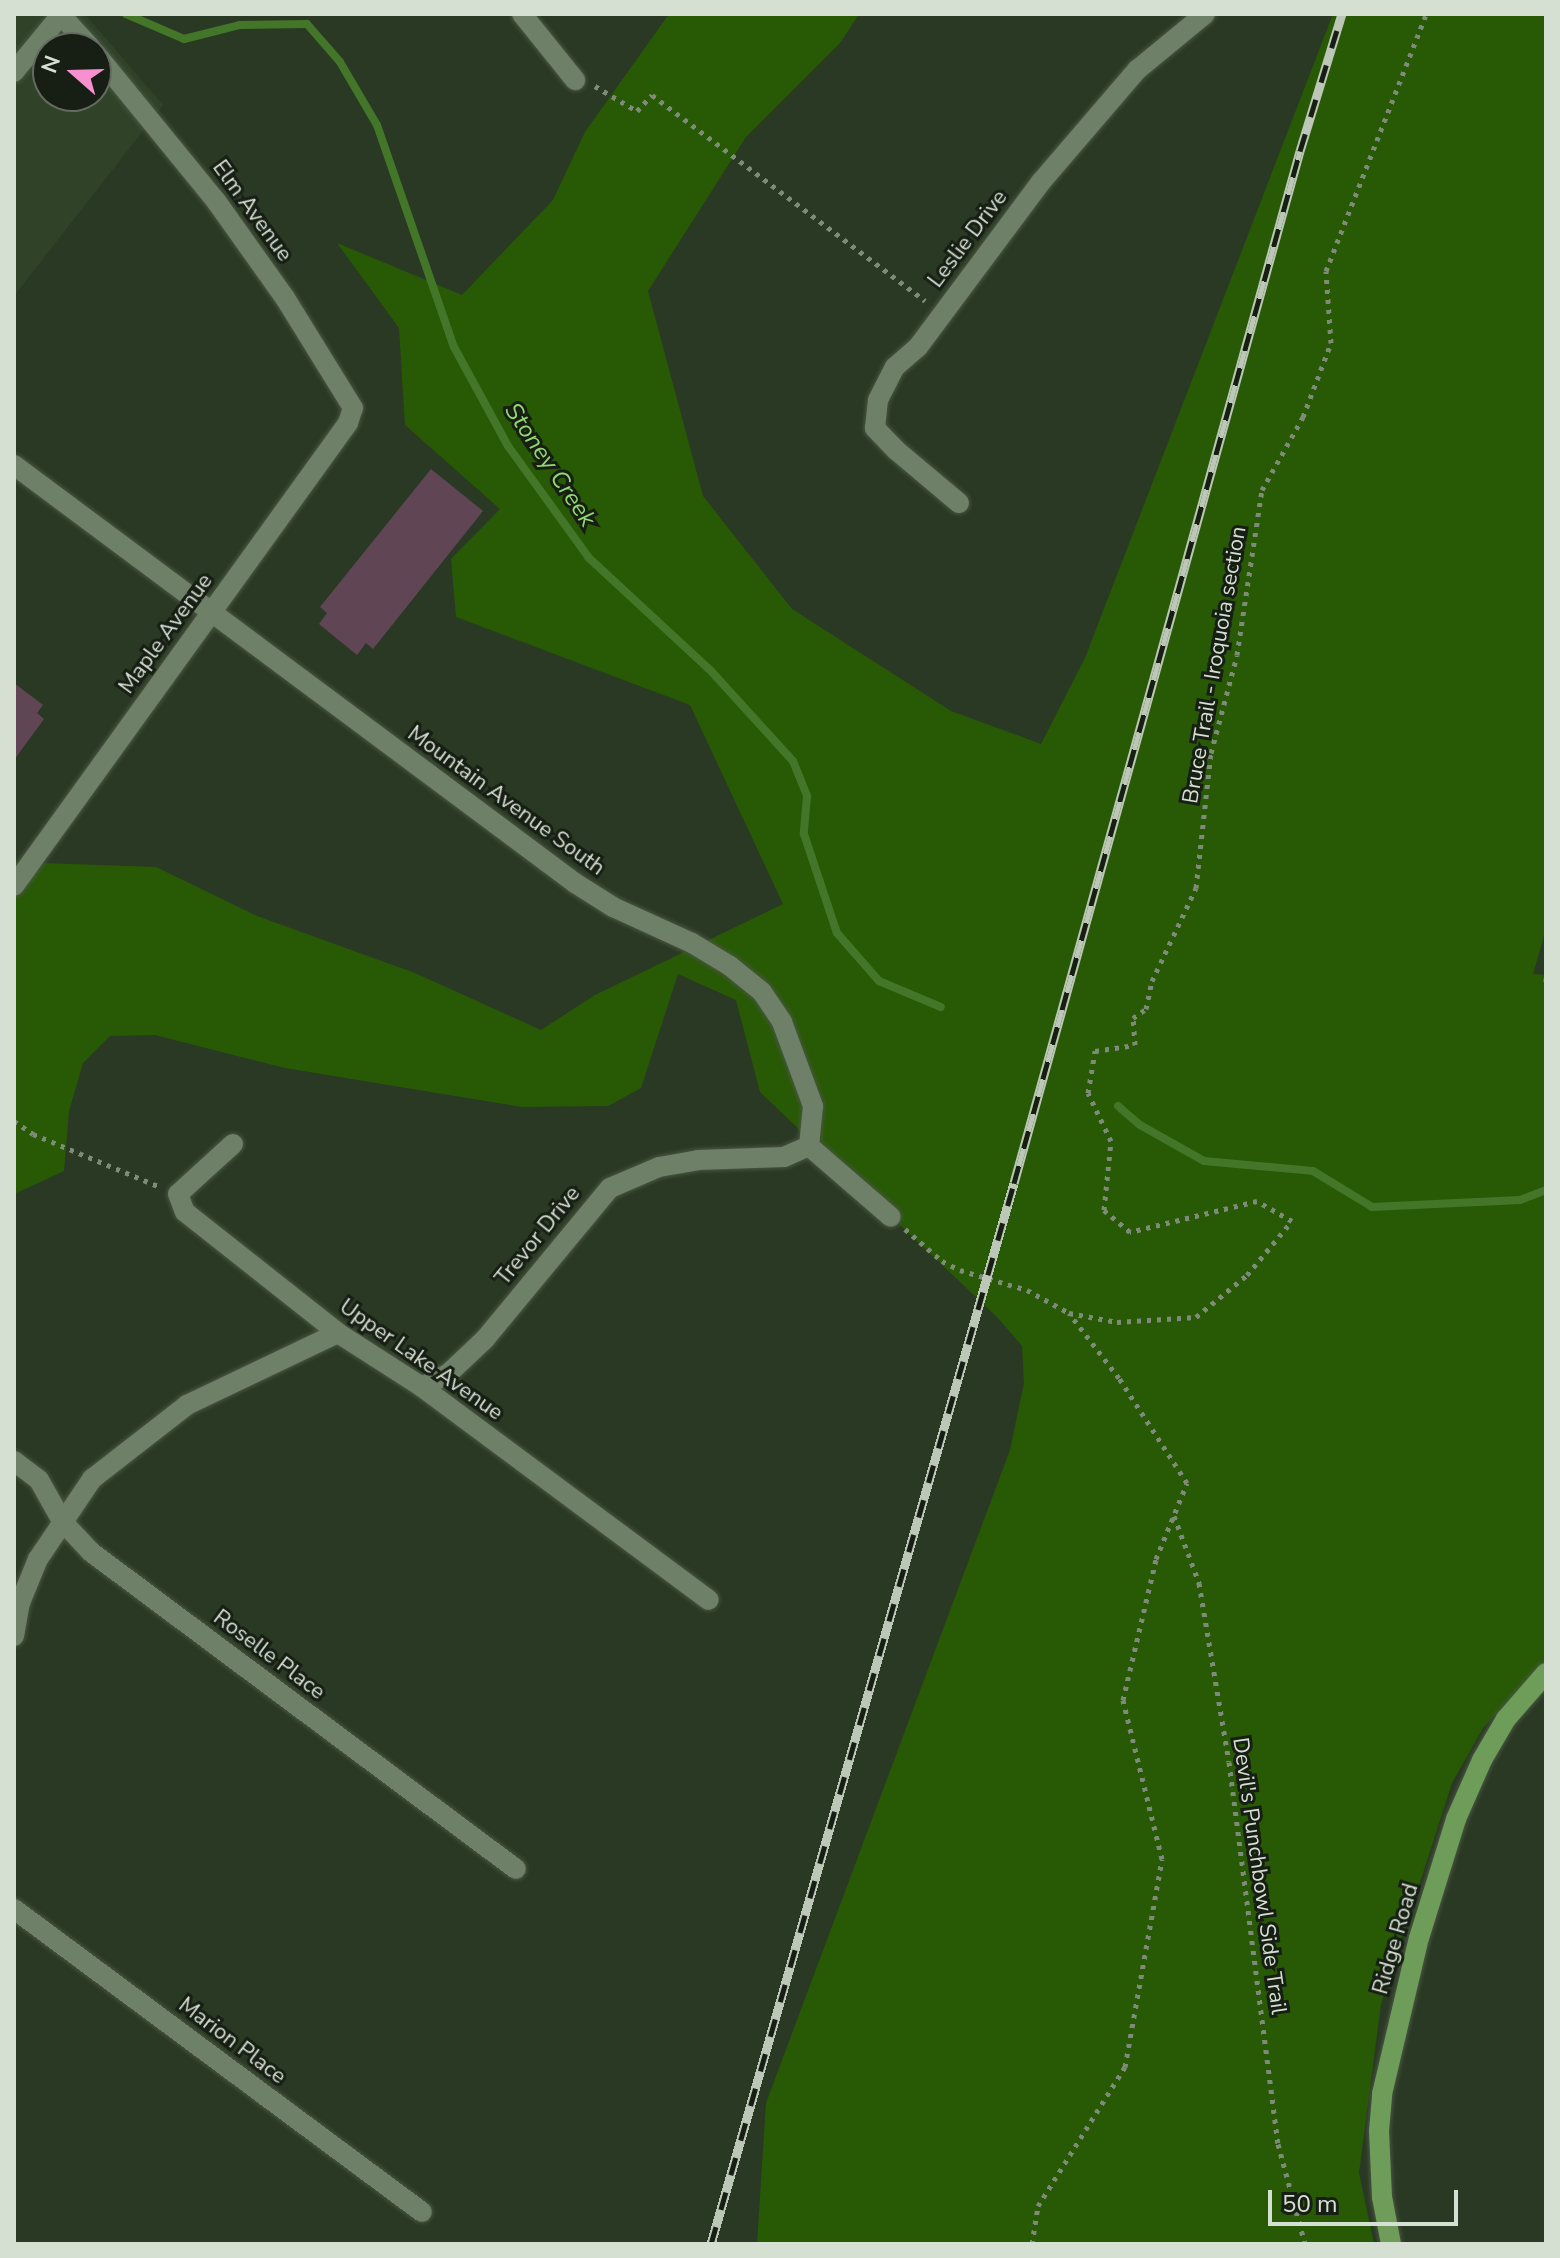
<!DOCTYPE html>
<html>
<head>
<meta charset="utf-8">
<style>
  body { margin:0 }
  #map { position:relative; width:1560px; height:2258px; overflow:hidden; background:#2a3923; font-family:"Nunito Sans",sans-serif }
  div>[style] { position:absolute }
  .built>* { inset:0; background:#304328 }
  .green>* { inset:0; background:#285a05 }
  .stream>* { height:8px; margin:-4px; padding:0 4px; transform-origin:4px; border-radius:4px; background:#437629 }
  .building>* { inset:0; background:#604655 }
  .path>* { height:5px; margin-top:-2.5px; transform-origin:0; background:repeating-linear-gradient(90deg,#7e8b79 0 4px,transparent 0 10px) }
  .roads { filter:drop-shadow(0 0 2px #495543) drop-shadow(0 0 2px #495543) }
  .minor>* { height:20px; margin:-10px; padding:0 10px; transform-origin:10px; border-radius:10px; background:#6e8067 }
  .major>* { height:20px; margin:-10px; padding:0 10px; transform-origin:10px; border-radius:10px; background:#6e9d59 }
  .rail>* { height:9px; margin-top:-4.5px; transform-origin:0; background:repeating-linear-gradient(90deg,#171e14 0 18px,#bcc7b8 0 36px); box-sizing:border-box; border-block:2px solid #bcc7b8 }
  span { translate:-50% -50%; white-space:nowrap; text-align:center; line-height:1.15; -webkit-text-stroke:6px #171e14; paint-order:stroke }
  .street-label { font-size:22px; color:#d5dfd2 }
  .water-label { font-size:24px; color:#92d872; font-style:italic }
  .frame { position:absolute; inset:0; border:16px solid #d5dfd2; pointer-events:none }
  .north { position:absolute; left:32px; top:32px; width:80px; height:80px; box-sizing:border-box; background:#171e14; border:2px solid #636b60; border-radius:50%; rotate:290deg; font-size:22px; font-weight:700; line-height:32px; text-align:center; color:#d5dfd2 }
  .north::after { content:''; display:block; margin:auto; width:28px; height:36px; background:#f690cf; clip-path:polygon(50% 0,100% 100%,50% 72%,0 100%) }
  .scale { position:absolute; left:1268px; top:2190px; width:190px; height:36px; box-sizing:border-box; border:4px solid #d5dfd2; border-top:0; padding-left:10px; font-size:24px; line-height:28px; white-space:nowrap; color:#d5dfd2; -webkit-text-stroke:6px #171e14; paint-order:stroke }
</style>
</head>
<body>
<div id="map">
  <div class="built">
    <div style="clip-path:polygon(evenodd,14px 14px,85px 14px,163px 105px,14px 296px,14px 14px,48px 48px,96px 48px,96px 96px,48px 96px,48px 48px)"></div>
  </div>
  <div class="green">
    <div style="clip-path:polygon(669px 14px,859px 14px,840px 43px,746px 137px,648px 291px,703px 496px,792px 609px,951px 711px,1041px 744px,1085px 658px,1333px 14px,1546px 14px,1546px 929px,1533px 974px,1546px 975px,1546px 1661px,1483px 1728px,1452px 1783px,1381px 2004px,1359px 2173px,1374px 2244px,757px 2244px,766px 2103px,1010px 1450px,1024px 1383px,1022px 1346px,997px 1317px,760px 1092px,736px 1000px,678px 974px,641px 1088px,608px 1106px,522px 1107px,285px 1068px,155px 1035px,110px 1036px,83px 1063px,69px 1111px,64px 1171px,14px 1194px,14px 862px,156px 867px,257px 916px,415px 973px,541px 1030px,595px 995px,783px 904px,690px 705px,456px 617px,451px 559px,500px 509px,405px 425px,399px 328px,337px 243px,462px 295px,553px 200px,585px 132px)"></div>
  </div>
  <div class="stream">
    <div style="left:126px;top:14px;width:63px;rotate:23.3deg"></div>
    <div style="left:184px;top:39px;width:58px;rotate:-14deg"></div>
    <div style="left:240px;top:25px;width:67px;rotate:-0.9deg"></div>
    <div style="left:307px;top:24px;width:50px;rotate:49deg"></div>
    <div style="left:340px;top:62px;width:73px;rotate:59.6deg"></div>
    <div style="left:377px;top:125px;width:235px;rotate:70.9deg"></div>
    <div style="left:454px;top:347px;width:113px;rotate:61.4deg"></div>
    <div style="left:508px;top:446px;width:138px;rotate:54.1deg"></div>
    <div style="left:589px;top:558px;width:166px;rotate:42.8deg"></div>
    <div style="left:711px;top:671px;width:122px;rotate:47.7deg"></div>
    <div style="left:793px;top:761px;width:38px;rotate:68deg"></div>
    <div style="left:807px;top:796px;width:38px;rotate:95deg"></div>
    <div style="left:804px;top:834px;width:104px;rotate:71.6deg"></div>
    <div style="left:837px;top:933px;width:64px;rotate:48.8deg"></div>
    <div style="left:879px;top:981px;width:67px;rotate:22.8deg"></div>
    <div style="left:1118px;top:1106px;width:29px;rotate:41deg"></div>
    <div style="left:1140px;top:1125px;width:73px;rotate:29.4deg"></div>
    <div style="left:1204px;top:1161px;width:109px;rotate:5.2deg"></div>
    <div style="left:1313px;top:1171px;width:69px;rotate:31.4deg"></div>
    <div style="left:1372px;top:1207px;width:148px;rotate:-2.7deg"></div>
    <div style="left:1520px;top:1200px;width:28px;rotate:-21deg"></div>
  </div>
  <div class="building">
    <div style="clip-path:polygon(431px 469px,483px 511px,373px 649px,366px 643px,357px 655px,319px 624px,327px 613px,320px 607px)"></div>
    <div style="clip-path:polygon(14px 683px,43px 705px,37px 713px,44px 719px,14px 760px)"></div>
  </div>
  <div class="path">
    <div style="left:595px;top:86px;width:49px;rotate:30.8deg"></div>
    <div style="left:637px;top:111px;width:22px;rotate:-47deg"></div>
    <div style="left:652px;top:95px;width:342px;rotate:37deg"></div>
    <div style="left:1546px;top:978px;width:6px;rotate:90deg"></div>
    <div style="left:14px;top:1121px;width:23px;rotate:34deg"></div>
    <div style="left:33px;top:1134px;width:135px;rotate:22.6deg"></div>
    <div style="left:905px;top:1229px;width:49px;rotate:40.9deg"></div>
    <div style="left:942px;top:1261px;width:20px;rotate:27deg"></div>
    <div style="left:960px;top:1270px;width:70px;rotate:16.6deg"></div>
    <div style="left:1027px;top:1290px;width:48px;rotate:28.7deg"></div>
    <div style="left:1174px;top:1516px;width:72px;rotate:69.5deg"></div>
    <div style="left:1199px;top:1583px;width:181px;rotate:80.5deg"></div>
    <div style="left:1229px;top:1762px;width:385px;rotate:82.7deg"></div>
    <div style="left:1278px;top:2144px;width:104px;rotate:74.9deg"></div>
    <div style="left:1032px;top:2244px;width:38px;rotate:-81deg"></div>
    <div style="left:1038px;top:2206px;width:164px;rotate:-58deg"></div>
    <div style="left:1125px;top:2067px;width:211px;rotate:-79.9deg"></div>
    <div style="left:1162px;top:1859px;width:164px;rotate:-103.8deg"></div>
    <div style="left:1123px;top:1700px;width:145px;rotate:-76.8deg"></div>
    <div style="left:1156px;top:1559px;width:82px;rotate:-67.8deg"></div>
    <div style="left:1187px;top:1483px;width:125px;rotate:-122.9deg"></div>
    <div style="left:1119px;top:1378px;width:82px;rotate:-127.6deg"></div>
    <div style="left:1069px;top:1313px;width:49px;rotate:10.6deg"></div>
    <div style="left:1117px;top:1322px;width:79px;rotate:-3.6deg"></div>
    <div style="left:1196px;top:1317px;width:66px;rotate:-39.5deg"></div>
    <div style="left:1247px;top:1275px;width:70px;rotate:-50.2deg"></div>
    <div style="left:1292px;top:1221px;width:40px;rotate:-150.3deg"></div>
    <div style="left:1257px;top:1201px;width:131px;rotate:166.3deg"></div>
    <div style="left:1130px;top:1232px;width:34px;rotate:-140deg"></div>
    <div style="left:1104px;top:1210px;width:69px;rotate:-84.2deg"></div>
    <div style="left:1111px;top:1141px;width:53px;rotate:-115.6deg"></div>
    <div style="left:1088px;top:1093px;width:43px;rotate:-80.5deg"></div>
    <div style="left:1095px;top:1051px;width:40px;rotate:-8.5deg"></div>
    <div style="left:1135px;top:1045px;width:27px;rotate:-94deg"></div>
    <div style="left:1133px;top:1018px;width:16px;rotate:-35deg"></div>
    <div style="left:1146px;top:1009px;width:29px;rotate:-78deg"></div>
    <div style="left:1152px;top:981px;width:103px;rotate:-64.7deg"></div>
    <div style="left:1196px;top:888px;width:136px;rotate:-83.7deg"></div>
    <div style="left:1211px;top:753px;width:101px;rotate:-75.1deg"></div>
    <div style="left:1237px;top:655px;width:167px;rotate:-81.4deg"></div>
    <div style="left:1262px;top:490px;width:84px;rotate:-60.7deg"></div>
    <div style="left:1303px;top:417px;width:79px;rotate:-69.3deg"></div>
    <div style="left:1331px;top:343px;width:72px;rotate:-94deg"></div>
    <div style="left:1326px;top:271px;width:276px;rotate:-68.7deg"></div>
  </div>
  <div class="roads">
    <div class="minor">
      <div style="left:60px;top:14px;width:46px;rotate:47.6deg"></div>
      <div style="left:522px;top:14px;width:85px;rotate:51.2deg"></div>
      <div style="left:14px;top:72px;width:74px;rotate:-50.5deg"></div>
      <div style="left:14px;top:465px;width:700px;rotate:36.69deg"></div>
      <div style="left:575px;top:883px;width:45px;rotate:32.3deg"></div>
      <div style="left:613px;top:907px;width:87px;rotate:24.5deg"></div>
      <div style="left:692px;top:943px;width:44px;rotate:31.2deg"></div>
      <div style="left:730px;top:966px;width:41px;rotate:39.1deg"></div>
      <div style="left:762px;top:992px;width:36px;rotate:56deg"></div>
      <div style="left:782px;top:1022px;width:90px;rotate:69.7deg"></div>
      <div style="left:813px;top:1106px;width:40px;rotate:95.7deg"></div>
      <div style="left:809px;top:1146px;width:108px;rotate:40.9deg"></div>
      <div style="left:959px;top:503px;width:81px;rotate:-140deg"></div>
      <div style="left:897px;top:451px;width:32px;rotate:-134deg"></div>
      <div style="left:875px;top:428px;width:28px;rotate:-84deg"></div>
      <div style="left:878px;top:400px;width:37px;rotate:-63deg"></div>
      <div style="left:895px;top:367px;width:30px;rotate:-41deg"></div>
      <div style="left:918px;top:347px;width:206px;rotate:-53.3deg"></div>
      <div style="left:1041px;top:182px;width:148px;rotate:-49.4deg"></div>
      <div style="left:1137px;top:70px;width:88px;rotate:-39.5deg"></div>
      <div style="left:14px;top:886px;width:571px;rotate:-54.19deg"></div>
      <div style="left:348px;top:423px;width:16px;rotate:-72deg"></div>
      <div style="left:353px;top:408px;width:129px;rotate:-121.7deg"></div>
      <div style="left:285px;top:298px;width:119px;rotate:-125.4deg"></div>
      <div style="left:216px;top:201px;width:190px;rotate:-129.2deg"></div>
      <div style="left:233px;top:1144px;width:74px;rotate:137.7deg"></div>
      <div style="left:178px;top:1194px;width:19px;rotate:69deg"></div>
      <div style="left:185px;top:1212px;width:195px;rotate:38.3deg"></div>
      <div style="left:338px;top:1333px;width:100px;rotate:32.7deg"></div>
      <div style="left:422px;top:1387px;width:357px;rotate:36.6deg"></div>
      <div style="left:422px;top:1387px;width:30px;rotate:-27deg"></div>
      <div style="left:449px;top:1373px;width:50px;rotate:-43.4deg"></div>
      <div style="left:485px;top:1339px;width:196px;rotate:-50.4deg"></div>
      <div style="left:610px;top:1188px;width:53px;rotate:-23.2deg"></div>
      <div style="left:659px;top:1167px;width:40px;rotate:-10deg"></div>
      <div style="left:698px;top:1160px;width:86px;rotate:-2deg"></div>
      <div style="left:784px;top:1157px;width:27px;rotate:-24deg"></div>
      <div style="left:14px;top:1461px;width:31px;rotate:37deg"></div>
      <div style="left:39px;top:1480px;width:47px;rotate:60.7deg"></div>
      <div style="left:62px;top:1521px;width:42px;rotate:46.9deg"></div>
      <div style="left:91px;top:1552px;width:530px;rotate:36.72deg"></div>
      <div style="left:14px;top:1636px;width:34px;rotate:-80deg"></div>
      <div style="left:20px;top:1603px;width:48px;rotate:-67.8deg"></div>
      <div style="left:38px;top:1559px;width:97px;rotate:-56deg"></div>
      <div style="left:92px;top:1479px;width:120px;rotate:-37.9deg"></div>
      <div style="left:187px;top:1405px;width:167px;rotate:-25.5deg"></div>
      <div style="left:14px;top:1909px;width:508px;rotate:36.6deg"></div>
    </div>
    <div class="major">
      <div style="left:1391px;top:2244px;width:48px;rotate:-100.8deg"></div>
      <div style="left:1382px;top:2197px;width:66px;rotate:-92.6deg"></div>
      <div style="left:1379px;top:2131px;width:37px;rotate:-85deg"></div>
      <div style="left:1382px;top:2094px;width:160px;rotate:-76.7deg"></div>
      <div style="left:1419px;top:1938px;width:125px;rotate:-72.7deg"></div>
      <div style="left:1456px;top:1819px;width:64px;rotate:-66.2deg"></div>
      <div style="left:1482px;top:1760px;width:48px;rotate:-59.7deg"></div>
      <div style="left:1506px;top:1719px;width:61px;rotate:-49deg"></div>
    </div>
  </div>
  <div class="rail">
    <div style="left:711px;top:2244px;width:1103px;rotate:-74.06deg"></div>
    <div style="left:1014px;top:1183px;width:1071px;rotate:-74.51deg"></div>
    <div style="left:1300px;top:151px;width:143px;rotate:-73deg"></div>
  </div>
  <div class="street-label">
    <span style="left:252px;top:211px;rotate:54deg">Elm Avenue</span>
    <span style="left:968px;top:239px;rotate:-53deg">Leslie Drive</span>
    <span style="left:166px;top:634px;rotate:-54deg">Maple Avenue</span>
    <span style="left:1215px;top:665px;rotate:-80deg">Bruce Trail - Iroquoia section</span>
    <span style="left:506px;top:801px;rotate:36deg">Mountain Avenue South</span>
    <span style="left:538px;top:1236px;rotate:-51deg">Trevor Drive</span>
    <span style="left:421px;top:1360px;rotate:35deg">Upper Lake Avenue</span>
    <span style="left:269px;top:1655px;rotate:37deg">Roselle Place</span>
    <span style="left:1259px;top:1876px;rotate:82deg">Devil's Punchbowl Side Trail</span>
    <span style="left:1396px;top:1939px;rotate:-74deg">Ridge Road</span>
    <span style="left:232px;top:2041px;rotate:37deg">Marion Place</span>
  </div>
  <div class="water-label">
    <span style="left:550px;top:465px;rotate:56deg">Stoney Creek</span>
  </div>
  <div class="frame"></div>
  <div class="north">N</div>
  <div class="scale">50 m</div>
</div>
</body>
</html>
